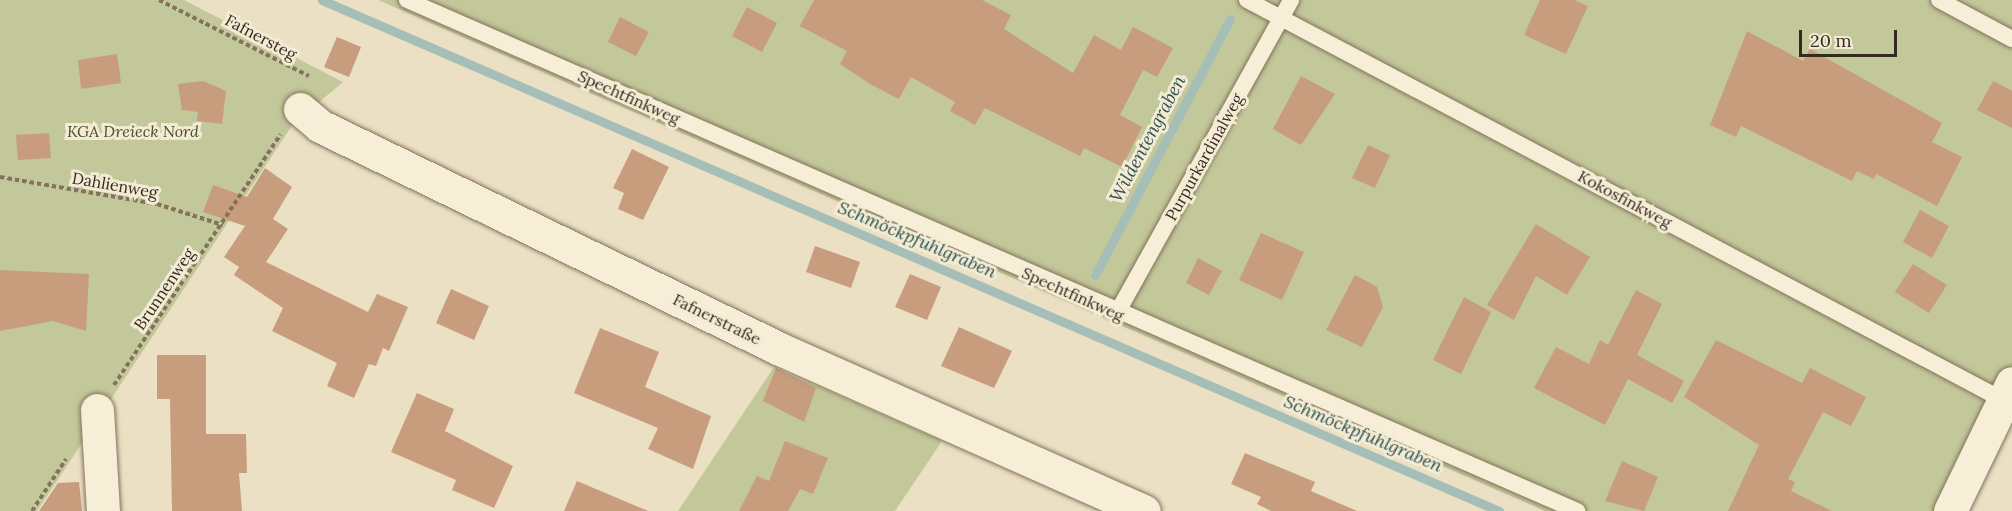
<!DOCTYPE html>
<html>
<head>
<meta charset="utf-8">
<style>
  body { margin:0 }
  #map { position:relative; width:2012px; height:511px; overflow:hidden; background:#ebe0c4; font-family:Lora,serif }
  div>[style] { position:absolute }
  .green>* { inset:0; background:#c2c899 }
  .stream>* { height:9px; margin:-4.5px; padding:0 4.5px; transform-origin:4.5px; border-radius:4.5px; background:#a6beb8 }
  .building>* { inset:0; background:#c79d7d }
  .path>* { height:4px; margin-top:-2px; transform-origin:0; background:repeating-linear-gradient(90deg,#84725c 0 4.5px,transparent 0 7.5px) }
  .roads { filter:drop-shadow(0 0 2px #84725c) drop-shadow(0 0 2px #84725c) }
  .service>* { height:16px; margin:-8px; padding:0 8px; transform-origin:8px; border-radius:8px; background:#f6eed7 }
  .minor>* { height:33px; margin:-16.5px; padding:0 16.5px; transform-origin:16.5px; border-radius:16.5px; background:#f6eed7 }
  .secondary>* { height:33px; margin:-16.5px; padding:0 16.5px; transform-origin:16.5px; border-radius:16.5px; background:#f6eed7 }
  span { translate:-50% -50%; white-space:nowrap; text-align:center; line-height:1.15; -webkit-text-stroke:6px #f3ebd3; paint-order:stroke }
  .street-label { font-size:16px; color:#352a1f }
  .park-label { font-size:16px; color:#455027; font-style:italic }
  .water-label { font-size:18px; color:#2f5453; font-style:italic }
  .scale { position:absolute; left:1799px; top:30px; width:98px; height:27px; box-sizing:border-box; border:3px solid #352a1f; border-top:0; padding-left:8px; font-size:18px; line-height:21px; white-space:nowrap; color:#352a1f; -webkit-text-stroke:4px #f3ebd3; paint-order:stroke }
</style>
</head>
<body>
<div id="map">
  <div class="green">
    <div style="clip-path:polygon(0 0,184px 0,343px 82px,293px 124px,37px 511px,0 511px)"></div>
    <div style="clip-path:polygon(378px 0,2012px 0,2012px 383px,1950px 511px,1545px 511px)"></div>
    <div style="clip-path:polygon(774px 367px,942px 441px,895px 511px,678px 511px)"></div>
  </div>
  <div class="stream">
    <div style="left:322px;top:0;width:1283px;rotate:23.47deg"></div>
    <div style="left:1095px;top:275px;width:289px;rotate:-62.2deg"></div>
  </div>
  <div class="building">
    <div style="clip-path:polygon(814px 0,982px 0,1011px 15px,1004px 29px,1073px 73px,1094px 35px,1121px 50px,1133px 27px,1173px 48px,1157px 77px,1143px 70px,1120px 115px,1142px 127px,1122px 167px,1084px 148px,1080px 156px,985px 108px,975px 125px,950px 111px,955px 102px,911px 77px,899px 99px,870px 84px,840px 64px,847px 51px,800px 26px)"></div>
    <div style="clip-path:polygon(1540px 0,1574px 0,1588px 6px,1566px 54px,1524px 35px)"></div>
    <div style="clip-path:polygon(747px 7px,777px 23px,762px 52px,732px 36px)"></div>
    <div style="clip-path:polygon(620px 17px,649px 32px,636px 56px,608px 42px)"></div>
    <div style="clip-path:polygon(1747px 31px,1803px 61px,1810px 49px,1942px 123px,1932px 142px,1962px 157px,1937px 206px,1876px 174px,1874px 179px,1857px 171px,1852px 181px,1741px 126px,1736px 137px,1710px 125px)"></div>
    <div style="clip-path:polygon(337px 37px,361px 47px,349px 77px,324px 67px)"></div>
    <div style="clip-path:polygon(117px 54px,121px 83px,81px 89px,78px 60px)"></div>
    <div style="clip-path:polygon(1301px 76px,1335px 94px,1301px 145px,1273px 129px)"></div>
    <div style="clip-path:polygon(203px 81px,226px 91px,222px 124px,197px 121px,198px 112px,182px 110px,178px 84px)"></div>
    <div style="clip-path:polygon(1993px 81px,2012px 91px,2012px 128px,1977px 110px)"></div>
    <div style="clip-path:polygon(49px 133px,51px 158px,18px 160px,16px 135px)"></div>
    <div style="clip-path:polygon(1368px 145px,1390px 155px,1375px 188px,1352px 178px)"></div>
    <div style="clip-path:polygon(632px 149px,669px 167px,643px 220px,618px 209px,624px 193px,613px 188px)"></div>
    <div style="clip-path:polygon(265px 168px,292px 187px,273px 219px,288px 229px,266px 262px,368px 312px,377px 294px,408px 307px,389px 351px,383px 348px,376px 366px,369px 364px,354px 398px,327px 386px,337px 363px,272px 331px,283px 308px,234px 275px,239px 267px,224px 257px,245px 226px,203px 212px,213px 185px,247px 197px)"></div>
    <div style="clip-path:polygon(1920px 210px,1949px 226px,1932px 258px,1903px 242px)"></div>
    <div style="clip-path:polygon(1536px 224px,1590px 257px,1567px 295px,1536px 276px,1514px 320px,1487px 305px)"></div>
    <div style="clip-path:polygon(1261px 233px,1304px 252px,1282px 300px,1239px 280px)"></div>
    <div style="clip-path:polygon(815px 246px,860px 262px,851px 288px,806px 272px)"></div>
    <div style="clip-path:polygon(1198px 258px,1222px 271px,1209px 295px,1186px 283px)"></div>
    <div style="clip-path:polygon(1913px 264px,1947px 285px,1929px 313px,1895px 292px)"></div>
    <div style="clip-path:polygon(0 270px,89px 274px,86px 331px,53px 321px,0 331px)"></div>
    <div style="clip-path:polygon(910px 274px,941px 287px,927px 320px,895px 307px)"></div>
    <div style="clip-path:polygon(1355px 275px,1377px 287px,1383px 307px,1362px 347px,1326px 330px)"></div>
    <div style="clip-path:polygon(451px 289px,489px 306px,474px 340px,436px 323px)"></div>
    <div style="clip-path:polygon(1636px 290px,1662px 304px,1637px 355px,1684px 381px,1672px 403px,1628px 379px,1605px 425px,1534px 388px,1556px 347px,1589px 364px,1600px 340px,1608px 345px)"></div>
    <div style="clip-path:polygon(1464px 297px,1491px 312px,1461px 374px,1433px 360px)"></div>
    <div style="clip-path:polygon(959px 327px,1012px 351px,994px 388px,941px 366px)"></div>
    <div style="clip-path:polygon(600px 328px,659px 352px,645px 387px,711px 416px,693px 469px,648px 449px,658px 428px,574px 393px)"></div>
    <div style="clip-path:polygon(1716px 340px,1802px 383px,1810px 368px,1866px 397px,1851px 426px,1823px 412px,1788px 479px,1795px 482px,1791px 491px,1832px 511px,1728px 511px,1759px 445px,1684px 397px)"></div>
    <div style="clip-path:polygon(157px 355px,206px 355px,206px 434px,246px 434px,247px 473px,239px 473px,242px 511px,172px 511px,170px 399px,157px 399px)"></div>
    <div style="clip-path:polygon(776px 368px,816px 388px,804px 422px,763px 401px)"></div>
    <div style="clip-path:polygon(417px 393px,454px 409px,445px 431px,513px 466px,494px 508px,452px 490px,456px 480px,391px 452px)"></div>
    <div style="clip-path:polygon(785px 441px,828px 458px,813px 494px,800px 489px,788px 511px,739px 511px,757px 476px,769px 481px)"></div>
    <div style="clip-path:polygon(1245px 453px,1315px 482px,1311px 491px,1357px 511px,1271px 511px,1257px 504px,1261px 497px,1231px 484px)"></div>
    <div style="clip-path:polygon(1622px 461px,1658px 477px,1644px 511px,1605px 501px)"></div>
    <div style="clip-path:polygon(577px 481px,648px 511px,564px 511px)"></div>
    <div style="clip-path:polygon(79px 482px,82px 511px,39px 511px,58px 483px)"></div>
  </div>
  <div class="path">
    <div style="left:159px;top:0;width:168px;rotate:26.9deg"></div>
    <div style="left:0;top:177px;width:159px;rotate:9.8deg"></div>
    <div style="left:157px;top:204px;width:69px;rotate:17.7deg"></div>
    <div style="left:114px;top:385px;width:301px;rotate:-56.4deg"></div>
    <div style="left:32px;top:511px;width:62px;rotate:-56.8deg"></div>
  </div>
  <div class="roads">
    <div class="service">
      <div style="left:407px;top:0;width:1277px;rotate:23.59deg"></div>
      <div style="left:1247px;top:0;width:855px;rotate:27.88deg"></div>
      <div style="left:1939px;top:0;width:83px;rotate:28.1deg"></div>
      <div style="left:1117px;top:313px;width:358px;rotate:-60.9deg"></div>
    </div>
    <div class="minor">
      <div style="left:300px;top:109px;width:26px;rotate:40deg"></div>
      <div style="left:320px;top:126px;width:513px;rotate:25.87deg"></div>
      <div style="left:782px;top:350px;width:396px;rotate:24deg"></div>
      <div style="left:97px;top:410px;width:101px;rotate:86.6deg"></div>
    </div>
    <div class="secondary">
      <div style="left:1950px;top:511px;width:142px;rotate:-64.2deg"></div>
    </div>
  </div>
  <div class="street-label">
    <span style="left:261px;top:37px;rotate:28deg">Fafnersteg</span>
    <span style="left:629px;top:97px;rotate:24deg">Spechtfinkweg</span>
    <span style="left:1204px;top:157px;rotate:-61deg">Purpurkardinalweg</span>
    <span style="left:115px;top:185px;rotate:10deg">Dahlienweg</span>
    <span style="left:1625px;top:199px;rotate:28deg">Kokosfinkweg</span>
    <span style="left:164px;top:289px;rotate:-56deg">Brunnenweg</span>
    <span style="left:1073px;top:294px;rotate:24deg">Spechtfinkweg</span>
    <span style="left:717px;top:319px;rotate:26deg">Fafnerstraße</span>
  </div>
  <div class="park-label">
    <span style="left:133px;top:131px">KGA Dreieck Nord</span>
  </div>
  <div class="water-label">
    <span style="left:1148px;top:139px;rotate:-62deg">Wildentengraben</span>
    <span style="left:917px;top:240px;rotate:23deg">Schmöckpfuhlgraben</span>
    <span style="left:1363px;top:434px;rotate:23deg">Schmöckpfuhlgraben</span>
  </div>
  <div class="scale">20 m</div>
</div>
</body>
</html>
